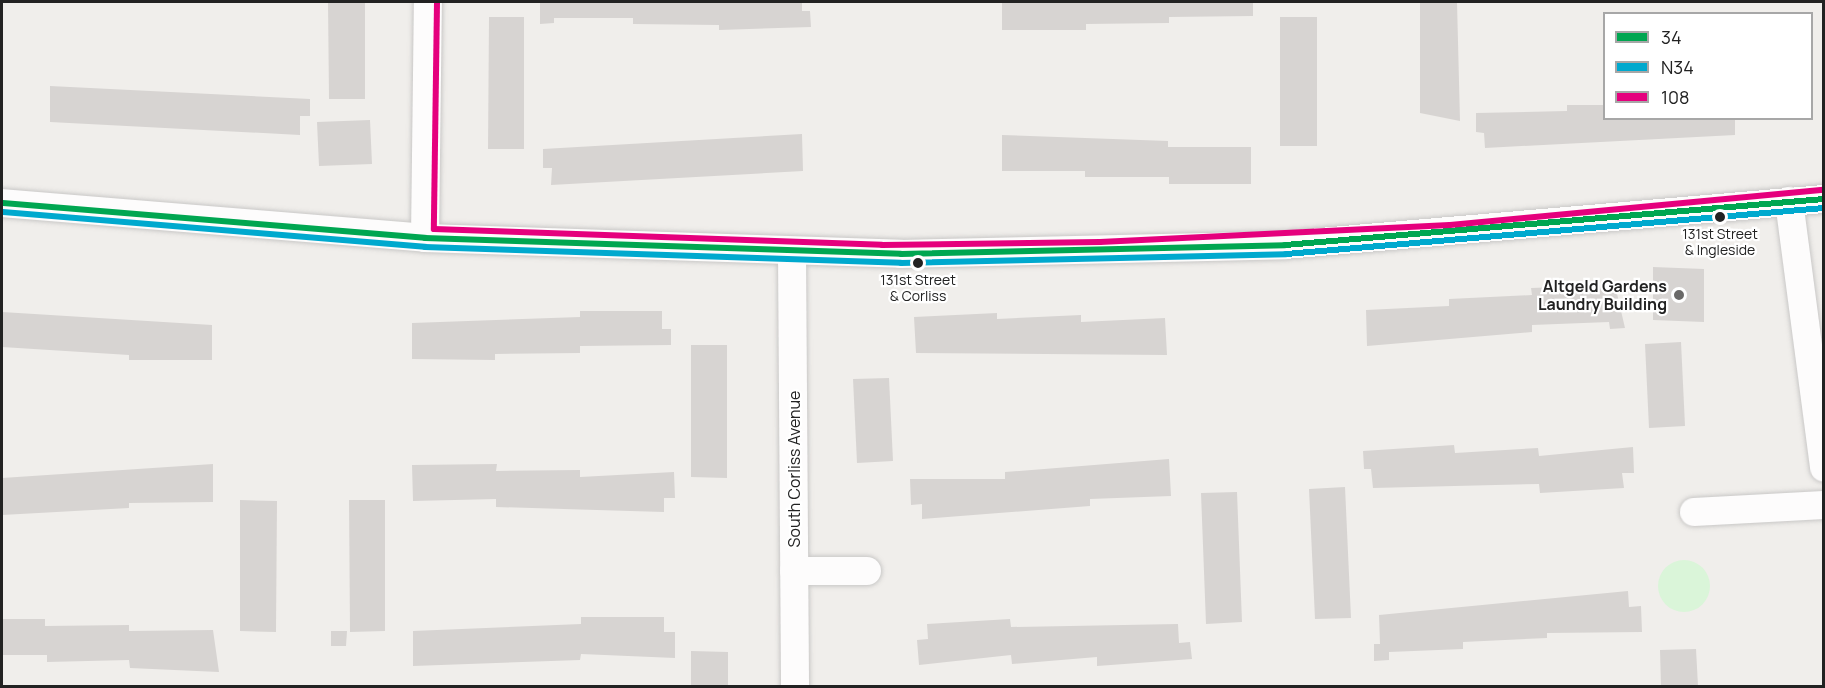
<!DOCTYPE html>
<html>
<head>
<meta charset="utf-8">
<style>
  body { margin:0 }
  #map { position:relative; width:1825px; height:688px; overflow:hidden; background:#f0eeeb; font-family:Manrope,sans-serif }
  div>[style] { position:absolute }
  .park>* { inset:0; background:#daf5d9 }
  .round { border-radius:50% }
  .building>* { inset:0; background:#d7d4d2 }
  .roads { filter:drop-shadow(0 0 2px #c9c8c7) drop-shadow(0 0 2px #c9c8c7) }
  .minor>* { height:28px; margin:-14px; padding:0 14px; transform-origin:14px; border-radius:14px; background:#fdfcfc }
  .bus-1>* { height:6px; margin:-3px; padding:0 3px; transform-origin:3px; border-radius:3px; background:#00a651 }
  .bus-2>* { height:6px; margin:-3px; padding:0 3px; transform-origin:3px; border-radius:3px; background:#00a9ce }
  .bus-3>* { height:6px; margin:-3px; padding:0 3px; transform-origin:3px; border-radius:3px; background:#e5007d }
  .dots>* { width:16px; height:16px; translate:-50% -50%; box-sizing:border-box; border:3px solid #fff; border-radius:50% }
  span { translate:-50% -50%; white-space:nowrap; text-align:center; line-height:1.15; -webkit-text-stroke:4.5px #fff; paint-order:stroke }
  .bus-label { font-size:14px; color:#222 }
  .poi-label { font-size:16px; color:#222; font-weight:700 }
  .right { translate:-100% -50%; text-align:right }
  .street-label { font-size:16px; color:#222 }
  .frame { position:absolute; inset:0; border:3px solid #222; pointer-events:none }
  .legend { position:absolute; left:1603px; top:12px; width:210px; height:108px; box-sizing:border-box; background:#fff; border:2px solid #a7a7a7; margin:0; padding:8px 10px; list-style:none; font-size:18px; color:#222 }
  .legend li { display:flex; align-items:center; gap:12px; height:30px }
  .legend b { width:30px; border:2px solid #a7a7a7 }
</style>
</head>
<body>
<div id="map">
  <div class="park">
    <div class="round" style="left:1658px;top:560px;width:52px;height:52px"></div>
  </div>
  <div class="building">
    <div style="clip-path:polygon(328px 2px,365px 2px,365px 99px,329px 99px)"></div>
    <div style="clip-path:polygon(540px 2px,802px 2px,802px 11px,810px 11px,811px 27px,719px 30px,719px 25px,633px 24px,633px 18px,554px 18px,554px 23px,540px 24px)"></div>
    <div style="clip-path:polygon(1002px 2px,1253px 2px,1253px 16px,1169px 17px,1169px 23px,1086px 24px,1086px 30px,1002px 30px)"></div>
    <div style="clip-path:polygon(1420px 2px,1457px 2px,1460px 121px,1420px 113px)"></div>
    <div style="clip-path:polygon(489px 17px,524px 17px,524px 149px,488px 149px)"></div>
    <div style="clip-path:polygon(1280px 17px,1317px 17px,1317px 146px,1280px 146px)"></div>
    <div style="clip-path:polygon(50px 86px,310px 99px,310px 116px,300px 116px,300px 135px,50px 122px)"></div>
    <div style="clip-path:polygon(1567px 105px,1604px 105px,1604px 118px,1735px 118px,1735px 135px,1485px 148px,1484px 133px,1476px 132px,1476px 113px,1567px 111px)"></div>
    <div style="clip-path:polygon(370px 120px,372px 164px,319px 166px,317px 122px)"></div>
    <div style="clip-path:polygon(802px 134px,803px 171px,551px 185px,552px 168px,543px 168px,543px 149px)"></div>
    <div style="clip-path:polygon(1002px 135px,1168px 141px,1168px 147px,1251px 147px,1251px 184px,1169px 184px,1169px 177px,1085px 177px,1085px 171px,1002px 171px)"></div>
    <div style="clip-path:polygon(1653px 267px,1704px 269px,1704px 322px,1653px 320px)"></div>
    <div style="clip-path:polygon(1615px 285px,1625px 328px,1610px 329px,1609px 322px,1532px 325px,1532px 332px,1367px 346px,1366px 310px,1449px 306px,1449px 299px,1532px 295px,1531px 288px)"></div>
    <div style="clip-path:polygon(580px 311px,662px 311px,662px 329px,671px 329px,671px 345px,580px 346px,580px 353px,495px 354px,495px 360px,412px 359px,412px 323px,580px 317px)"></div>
    <div style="clip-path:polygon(2px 312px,212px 325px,212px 360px,129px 360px,129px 355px,2px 347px)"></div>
    <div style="clip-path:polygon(997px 313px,997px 319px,1081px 315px,1081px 322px,1165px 318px,1167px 355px,916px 353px,914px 317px)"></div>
    <div style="clip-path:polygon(1681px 342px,1685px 426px,1649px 428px,1645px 344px)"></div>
    <div style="clip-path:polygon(691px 345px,727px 345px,727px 478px,691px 477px)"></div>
    <div style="clip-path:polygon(889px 378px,893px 461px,857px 463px,853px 379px)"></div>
    <div style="clip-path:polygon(1454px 445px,1455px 453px,1538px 448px,1539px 456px,1633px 447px,1634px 473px,1622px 473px,1624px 488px,1540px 493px,1539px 484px,1373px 488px,1371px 469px,1364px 469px,1363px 451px)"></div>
    <div style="clip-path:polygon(1169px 459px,1171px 496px,1090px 499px,1090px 506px,922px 519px,922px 504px,911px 505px,910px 479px,1005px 479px,1005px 472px)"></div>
    <div style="clip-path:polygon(213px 464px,213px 502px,129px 503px,129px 508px,2px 515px,2px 478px)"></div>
    <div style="clip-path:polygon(497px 464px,496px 471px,580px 470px,580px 477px,674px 472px,675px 498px,664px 498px,664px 512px,496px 507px,496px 499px,413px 501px,412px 465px)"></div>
    <div style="clip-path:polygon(1345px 487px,1351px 618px,1315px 619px,1309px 489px)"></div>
    <div style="clip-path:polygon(1237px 492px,1242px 622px,1206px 624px,1201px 493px)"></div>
    <div style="clip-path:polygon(240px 500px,277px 501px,276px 632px,240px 631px)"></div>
    <div style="clip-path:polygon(349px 500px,385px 500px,385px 631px,350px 632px)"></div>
    <div style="clip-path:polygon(1628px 591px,1629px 607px,1641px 606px,1642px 632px,1547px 633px,1547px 638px,1463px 642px,1463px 649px,1389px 652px,1389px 660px,1374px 661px,1374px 644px,1380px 644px,1379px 615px)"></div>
    <div style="clip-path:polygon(581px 617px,664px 617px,664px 632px,675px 632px,675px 658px,581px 654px,580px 660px,413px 666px,413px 631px,581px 624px)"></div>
    <div style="clip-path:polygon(2px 619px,45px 619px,45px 626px,129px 625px,129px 631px,213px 630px,219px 672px,130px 668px,129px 660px,47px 662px,47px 655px,2px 655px)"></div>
    <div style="clip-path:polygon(1010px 619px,1011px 627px,1178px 624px,1179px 643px,1190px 642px,1192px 659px,1097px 666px,1097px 657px,1012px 664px,1011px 655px,919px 665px,917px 640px,928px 639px,927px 624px)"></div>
    <div style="clip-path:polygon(331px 631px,347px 631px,346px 646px,331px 646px)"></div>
    <div style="clip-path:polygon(1696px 649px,1698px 686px,1661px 686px,1660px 650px)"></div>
    <div style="clip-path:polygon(691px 651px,728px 652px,728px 686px,691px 686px)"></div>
  </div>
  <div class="roads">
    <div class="minor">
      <div style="left:1789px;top:201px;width:269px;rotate:82.5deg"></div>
      <div style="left:2px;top:203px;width:424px;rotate:4.7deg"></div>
      <div style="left:425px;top:238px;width:476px;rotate:1.9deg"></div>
      <div style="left:901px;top:254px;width:384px;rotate:-1.3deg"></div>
      <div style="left:1285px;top:245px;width:541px;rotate:-4.88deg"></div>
      <div style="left:425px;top:238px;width:236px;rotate:-89.3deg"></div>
      <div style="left:792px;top:252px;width:434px;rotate:89.6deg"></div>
      <div style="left:1694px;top:512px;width:130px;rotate:-3.1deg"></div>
      <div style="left:794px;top:571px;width:73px"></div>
    </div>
  </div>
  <div class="bus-1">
    <div style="left:2px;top:203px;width:424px;rotate:4.7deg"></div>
    <div style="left:425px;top:238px;width:476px;rotate:1.9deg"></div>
    <div style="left:901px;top:254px;width:384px;rotate:-1.3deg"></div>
    <div style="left:1285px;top:245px;width:541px;rotate:-4.88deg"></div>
  </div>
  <div class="bus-2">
    <div style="left:2px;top:212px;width:424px;rotate:4.7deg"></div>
    <div style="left:425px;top:247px;width:476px;rotate:1.9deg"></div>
    <div style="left:901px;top:263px;width:385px;rotate:-1.3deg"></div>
    <div style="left:1286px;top:254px;width:540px;rotate:-4.89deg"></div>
  </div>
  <div class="bus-3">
    <div style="left:437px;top:2px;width:227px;rotate:90.8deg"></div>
    <div style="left:434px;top:229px;width:448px;rotate:2deg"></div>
    <div style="left:882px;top:245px;width:218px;rotate:-0.8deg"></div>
    <div style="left:1100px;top:242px;width:350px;rotate:-2.8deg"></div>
    <div style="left:1450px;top:225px;width:375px;rotate:-5.4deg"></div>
  </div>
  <div class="dots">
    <div style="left:1720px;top:217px;background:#222"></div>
    <div style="left:918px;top:263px;background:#222"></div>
    <div style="left:1679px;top:295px;background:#6a6968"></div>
  </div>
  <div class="bus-label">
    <span style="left:1720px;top:242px">131st Street<br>&amp; Ingleside</span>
    <span style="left:918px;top:288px">131st Street<br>&amp; Corliss</span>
  </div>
  <div class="poi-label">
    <span class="right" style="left:1667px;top:295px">Altgeld Gardens<br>Laundry Building</span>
  </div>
  <div class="street-label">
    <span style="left:794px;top:469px;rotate:-90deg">South Corliss Avenue</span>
  </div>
  <div class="frame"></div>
  <ul class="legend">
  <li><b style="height:8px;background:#00a651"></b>34</li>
  <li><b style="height:8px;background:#00a9ce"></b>N34</li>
  <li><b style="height:8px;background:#e5007d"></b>108</li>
  </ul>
</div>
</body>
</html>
